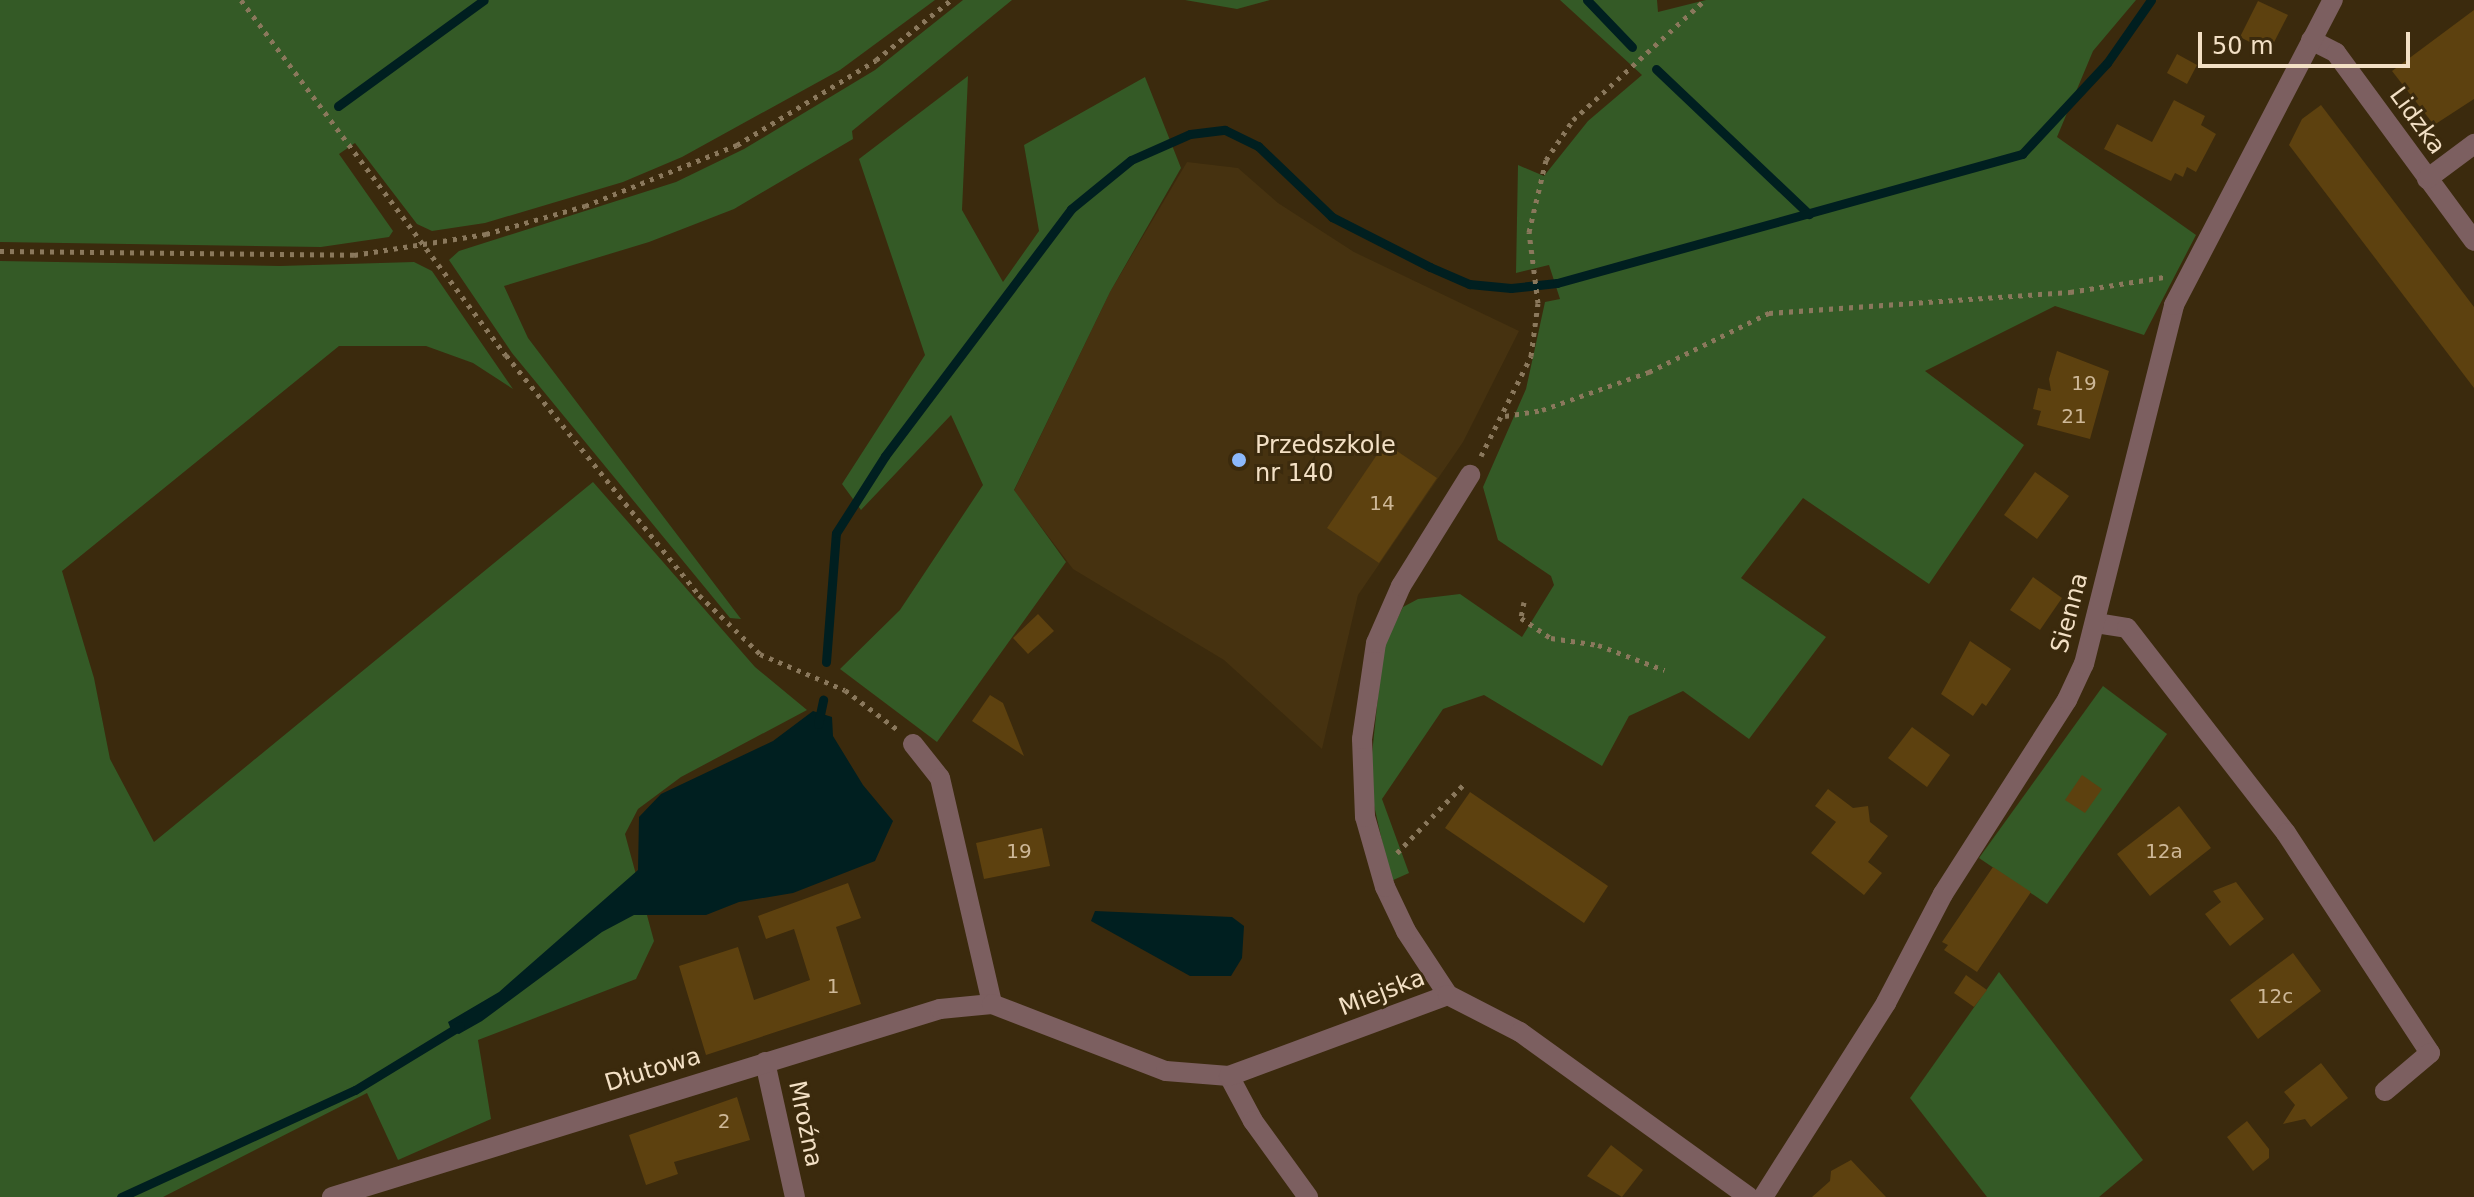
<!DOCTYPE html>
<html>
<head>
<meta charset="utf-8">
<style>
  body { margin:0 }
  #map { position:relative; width:2474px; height:1197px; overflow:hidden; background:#3b2a0d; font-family:"DejaVu Sans",sans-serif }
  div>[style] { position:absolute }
  .built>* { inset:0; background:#463210 }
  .green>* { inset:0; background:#345a26 }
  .water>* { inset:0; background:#001f20 }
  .stream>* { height:9px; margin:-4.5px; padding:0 4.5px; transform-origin:4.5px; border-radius:4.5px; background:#001f20 }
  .building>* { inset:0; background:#5d410f }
  .path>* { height:5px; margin-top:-2.5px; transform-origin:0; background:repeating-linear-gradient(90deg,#8a785c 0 4px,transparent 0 10px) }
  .minor>* { height:20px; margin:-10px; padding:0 10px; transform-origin:10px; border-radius:10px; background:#7c5f60 }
  .dots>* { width:22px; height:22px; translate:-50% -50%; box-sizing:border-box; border:4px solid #3b2a0d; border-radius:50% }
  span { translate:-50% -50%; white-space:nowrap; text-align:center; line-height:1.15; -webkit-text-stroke:6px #3b2a0d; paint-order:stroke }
  .number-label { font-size:20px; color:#ceb898 }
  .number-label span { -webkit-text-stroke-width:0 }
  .street-label { font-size:24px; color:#f3e0c5 }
  .poi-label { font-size:24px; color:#f3e0c5 }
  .left { translate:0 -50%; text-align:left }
  .scale { position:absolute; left:2198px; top:32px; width:212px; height:36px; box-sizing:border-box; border:4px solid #f3e0c5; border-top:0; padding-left:10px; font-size:24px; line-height:28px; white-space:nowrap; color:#f3e0c5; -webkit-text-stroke:6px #3b2a0d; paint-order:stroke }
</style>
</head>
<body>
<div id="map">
  <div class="built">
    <div style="clip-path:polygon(1187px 162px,1238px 168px,1278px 203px,1354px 252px,1519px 331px,1463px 442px,1358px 595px,1322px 749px,1224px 660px,1073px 569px,1014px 491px,1110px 292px)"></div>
  </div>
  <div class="green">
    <div style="clip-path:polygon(0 0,935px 0,840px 70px,682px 157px,623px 182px,485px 223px,432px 231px,417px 224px,355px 143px,339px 154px,393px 231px,389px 237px,321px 247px,0 242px)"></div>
    <div style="clip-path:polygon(963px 0,1012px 0,852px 131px,853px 139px,734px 209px,649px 242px,504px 286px,528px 338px,741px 619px,730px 618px,512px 353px,449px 260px,459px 251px,676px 182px,744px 149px,875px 70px)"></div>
    <div style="clip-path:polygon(1185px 0,1270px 0,1237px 9px)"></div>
    <div style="clip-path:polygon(1560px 0,1657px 0,1658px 12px,1706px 0,2136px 0,2093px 51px,2057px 137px,2196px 235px,2144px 335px,2055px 306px,1925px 371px,2024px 445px,1929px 584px,1803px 498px,1741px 578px,1826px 637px,1749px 739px,1683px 691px,1629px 716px,1602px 766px,1484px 695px,1443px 709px,1382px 799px,1409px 873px,1391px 881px,1369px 783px,1383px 648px,1403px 607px,1418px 599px,1460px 594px,1522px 637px,1554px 585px,1551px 576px,1498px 540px,1483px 487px,1526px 389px,1545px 302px,1560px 299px,1549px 265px,1516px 273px,1518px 165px,1544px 176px,1588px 121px,1642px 75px)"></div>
    <div style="clip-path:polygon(968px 76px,962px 210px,1003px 282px,1039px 231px,1024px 145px,1145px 77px,1181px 168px,1110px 292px,1014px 490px,1066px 562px,937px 742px,840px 669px,900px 610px,983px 485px,951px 415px,861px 510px,842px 484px,925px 355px,859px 159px)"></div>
    <div style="clip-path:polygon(0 261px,280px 266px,414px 262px,432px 271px,513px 389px,473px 363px,426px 346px,339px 346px,62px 571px,94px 678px,110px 759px,154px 842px,593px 482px,755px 667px,807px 710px,681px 777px,638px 809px,625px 834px,654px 941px,636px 979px,478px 1040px,491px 1119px,398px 1160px,367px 1093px,163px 1197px,0 1197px)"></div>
    <div style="clip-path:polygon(2103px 686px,2167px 734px,2047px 904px,1979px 858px)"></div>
    <div style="clip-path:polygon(1999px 972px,2143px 1160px,2099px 1197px,1987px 1197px,1910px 1098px)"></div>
  </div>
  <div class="water">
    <div style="clip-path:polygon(813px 711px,832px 717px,833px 736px,863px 785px,893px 821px,875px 861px,793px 893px,739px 902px,706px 915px,634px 915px,602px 932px,482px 1021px,459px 1034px,452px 1032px,448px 1022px,499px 992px,638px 870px,639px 817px,661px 794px,773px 741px)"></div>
    <div style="clip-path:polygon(1095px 911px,1232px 917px,1244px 926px,1242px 958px,1231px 976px,1190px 976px,1091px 921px)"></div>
  </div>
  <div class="stream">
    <div style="left:1587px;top:0;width:65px;rotate:46.2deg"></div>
    <div style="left:1656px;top:69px;width:211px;rotate:43.5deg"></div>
    <div style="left:338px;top:106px;width:180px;rotate:-36deg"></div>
    <div style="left:826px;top:662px;width:129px;rotate:-85.6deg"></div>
    <div style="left:836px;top:533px;width:91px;rotate:-57.5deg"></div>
    <div style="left:885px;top:456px;width:309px;rotate:-53deg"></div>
    <div style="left:1071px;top:209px;width:77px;rotate:-39.2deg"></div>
    <div style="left:1131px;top:160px;width:64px;rotate:-23.8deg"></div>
    <div style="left:1190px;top:134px;width:35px;rotate:-7deg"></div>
    <div style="left:1225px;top:130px;width:37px;rotate:26deg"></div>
    <div style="left:1258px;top:146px;width:103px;rotate:43.8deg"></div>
    <div style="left:1332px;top:217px;width:110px;rotate:27deg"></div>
    <div style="left:1430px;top:267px;width:43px;rotate:23.6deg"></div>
    <div style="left:1469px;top:284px;width:42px;rotate:5.4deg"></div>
    <div style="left:1511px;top:288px;width:46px;rotate:-6.2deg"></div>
    <div style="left:1557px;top:283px;width:483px;rotate:-15.5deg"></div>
    <div style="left:2022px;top:154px;width:125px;rotate:-47deg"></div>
    <div style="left:2107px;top:63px;width:77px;rotate:-55.1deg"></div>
    <div style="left:818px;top:724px;width:25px;rotate:-78deg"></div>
    <div style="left:121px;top:1197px;width:257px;rotate:-24.6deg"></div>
    <div style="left:355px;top:1090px;width:123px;rotate:-31.4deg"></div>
  </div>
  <div class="building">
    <div style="clip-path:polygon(2258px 1px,2288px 15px,2269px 52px,2240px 37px)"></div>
    <div style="clip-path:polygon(2474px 10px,2474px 99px,2434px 125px,2392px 71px)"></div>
    <div style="clip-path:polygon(2177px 54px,2197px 65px,2187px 84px,2167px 73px)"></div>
    <div style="clip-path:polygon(2174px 100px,2205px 116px,2201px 125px,2216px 134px,2196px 172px,2187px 167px,2183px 177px,2175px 173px,2171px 181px,2104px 149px,2117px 124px,2152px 142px)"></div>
    <div style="clip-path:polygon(2321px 105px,2474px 307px,2474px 388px,2289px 145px,2302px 119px)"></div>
    <div style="clip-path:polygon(2057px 351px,2109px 371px,2090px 439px,2037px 425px,2041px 411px,2033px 409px,2038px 388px,2051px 391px,2049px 379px)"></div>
    <div style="clip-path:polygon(1385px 443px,1437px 478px,1379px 563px,1327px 528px)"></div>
    <div style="clip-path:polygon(2035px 472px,2069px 496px,2037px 539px,2004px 515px)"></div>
    <div style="clip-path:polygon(2033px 577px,2062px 598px,2040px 630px,2010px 610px)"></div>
    <div style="clip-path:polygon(1038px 614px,1054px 631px,1028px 654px,1013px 638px)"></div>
    <div style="clip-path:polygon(1970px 641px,2011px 669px,1986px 706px,1982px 703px,1973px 716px,1941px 694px)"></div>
    <div style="clip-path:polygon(990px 695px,1003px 703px,1024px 756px,972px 721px)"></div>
    <div style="clip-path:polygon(1912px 727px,1950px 755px,1927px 787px,1888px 758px)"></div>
    <div style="clip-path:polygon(2082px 775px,2102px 789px,2085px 813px,2065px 800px)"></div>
    <div style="clip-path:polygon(1828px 789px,1853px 808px,1868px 806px,1870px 822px,1888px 836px,1868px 862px,1882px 873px,1864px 895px,1811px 853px,1836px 822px,1815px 806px)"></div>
    <div style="clip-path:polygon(1470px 792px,1608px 886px,1584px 923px,1445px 828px)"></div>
    <div style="clip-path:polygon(2179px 806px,2211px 848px,2150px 896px,2117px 854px)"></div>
    <div style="clip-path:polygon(1042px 828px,1050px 866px,984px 879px,976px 843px)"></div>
    <div style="clip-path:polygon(1993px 867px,2031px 892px,1977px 972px,1944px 950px,1948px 945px,1942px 942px)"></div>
    <div style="clip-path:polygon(2236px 882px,2264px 919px,2230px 946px,2205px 914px,2221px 902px,2213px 891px)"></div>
    <div style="clip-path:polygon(848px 883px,861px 918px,836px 927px,861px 1004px,706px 1055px,679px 966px,738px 947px,754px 1000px,810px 980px,794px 929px,766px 939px,758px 916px)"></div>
    <div style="clip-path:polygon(2293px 953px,2321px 991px,2258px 1039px,2230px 1000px)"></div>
    <div style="clip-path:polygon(1966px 975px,1987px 990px,1974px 1007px,1954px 993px)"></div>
    <div style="clip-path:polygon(2321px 1063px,2348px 1098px,2311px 1127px,2305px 1119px,2283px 1124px,2295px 1105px,2284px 1092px)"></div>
    <div style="clip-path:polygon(737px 1097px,750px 1140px,674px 1162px,678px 1174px,646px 1185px,629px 1135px)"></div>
    <div style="clip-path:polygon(2247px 1121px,2269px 1149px,2269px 1158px,2253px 1171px,2227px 1137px)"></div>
    <div style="clip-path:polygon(1611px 1145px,1643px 1170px,1622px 1197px,1587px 1176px)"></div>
    <div style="clip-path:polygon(1851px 1160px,1886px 1197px,1812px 1197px,1830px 1181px,1831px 1171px)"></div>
  </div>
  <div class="path">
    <div style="left:241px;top:0;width:443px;rotate:53.3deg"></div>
    <div style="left:506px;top:355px;width:308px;rotate:51.2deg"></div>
    <div style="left:699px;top:595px;width:85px;rotate:44deg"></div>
    <div style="left:760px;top:654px;width:92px;rotate:23deg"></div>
    <div style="left:845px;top:690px;width:66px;rotate:37deg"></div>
    <div style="left:0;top:251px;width:354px;rotate:0.6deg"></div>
    <div style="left:354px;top:255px;width:134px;rotate:-9deg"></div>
    <div style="left:486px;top:234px;width:103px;rotate:-15.8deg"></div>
    <div style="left:585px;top:206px;width:164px;rotate:-21.9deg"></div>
    <div style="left:737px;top:145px;width:163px;rotate:-31.4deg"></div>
    <div style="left:876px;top:60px;width:96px;rotate:-38.7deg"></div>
    <div style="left:1505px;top:416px;width:37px;rotate:-9deg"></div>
    <div style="left:1542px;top:410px;width:114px;rotate:-19.6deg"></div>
    <div style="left:1649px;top:372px;width:134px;rotate:-26.2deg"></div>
    <div style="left:1769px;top:313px;width:302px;rotate:-4deg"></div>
    <div style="left:2070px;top:292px;width:95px;rotate:-9.1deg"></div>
    <div style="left:1481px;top:456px;width:112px;rotate:-63.4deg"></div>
    <div style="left:1531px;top:356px;width:53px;rotate:-82.5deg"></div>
    <div style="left:1538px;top:303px;width:72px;rotate:-97.2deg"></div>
    <div style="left:1529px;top:232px;width:74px;rotate:-76.7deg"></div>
    <div style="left:1546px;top:160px;width:48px;rotate:-56deg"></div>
    <div style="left:1573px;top:120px;width:178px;rotate:-42.3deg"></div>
    <div style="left:1524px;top:602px;width:16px;rotate:101deg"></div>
    <div style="left:1521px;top:618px;width:36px;rotate:34deg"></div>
    <div style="left:1551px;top:638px;width:48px;rotate:8.5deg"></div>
    <div style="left:1598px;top:645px;width:71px;rotate:20.7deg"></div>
    <div style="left:1397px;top:853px;width:99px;rotate:-45.8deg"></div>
  </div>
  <div class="minor">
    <div style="left:2311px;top:40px;width:28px;rotate:27deg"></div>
    <div style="left:2336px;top:53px;width:233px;rotate:53.7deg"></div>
    <div style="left:2427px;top:179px;width:59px;rotate:-36.7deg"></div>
    <div style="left:2096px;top:623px;width:31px;rotate:9deg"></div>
    <div style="left:2127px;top:628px;width:259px;rotate:52.2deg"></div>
    <div style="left:2286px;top:833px;width:263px;rotate:56.8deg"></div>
    <div style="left:2430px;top:1053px;width:59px;rotate:139.8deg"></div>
    <div style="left:913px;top:744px;width:43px;rotate:51.5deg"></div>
    <div style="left:940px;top:778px;width:232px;rotate:77deg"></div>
    <div style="left:1448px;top:995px;width:77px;rotate:-123.3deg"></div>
    <div style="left:1406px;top:931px;width:49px;rotate:-115.5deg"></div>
    <div style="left:1385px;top:887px;width:73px;rotate:-105.9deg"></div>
    <div style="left:1365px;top:817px;width:78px;rotate:-92.2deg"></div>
    <div style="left:1362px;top:739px;width:97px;rotate:-81.7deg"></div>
    <div style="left:1376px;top:643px;width:62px;rotate:-66.3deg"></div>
    <div style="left:1401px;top:586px;width:131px;rotate:-58.1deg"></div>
    <div style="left:765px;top:1062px;width:138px;rotate:77.5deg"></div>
    <div style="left:1229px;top:1076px;width:51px;rotate:61.9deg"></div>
    <div style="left:1253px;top:1121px;width:94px;rotate:54.1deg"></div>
    <div style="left:332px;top:1197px;width:636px;rotate:-17.18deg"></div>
    <div style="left:940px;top:1009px;width:52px;rotate:-5.5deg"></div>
    <div style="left:992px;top:1004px;width:186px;rotate:21.1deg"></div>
    <div style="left:1166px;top:1071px;width:63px;rotate:4.5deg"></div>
    <div style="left:1229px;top:1076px;width:233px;rotate:-20.3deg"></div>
    <div style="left:1448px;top:995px;width:81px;rotate:27.2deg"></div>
    <div style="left:1520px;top:1032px;width:282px;rotate:35.8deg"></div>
    <div style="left:1763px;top:1197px;width:230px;rotate:-57.6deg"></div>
    <div style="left:1886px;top:1003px;width:123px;rotate:-62.4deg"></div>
    <div style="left:1943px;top:894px;width:230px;rotate:-57.4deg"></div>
    <div style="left:2067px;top:700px;width:40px;rotate:-65deg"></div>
    <div style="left:2084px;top:664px;width:370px;rotate:-75.9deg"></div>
    <div style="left:2174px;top:305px;width:344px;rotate:-62.5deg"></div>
  </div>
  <div class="dots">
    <div style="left:1239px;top:460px;background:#8cb9fc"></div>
  </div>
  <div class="number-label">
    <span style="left:2084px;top:383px">19</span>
    <span style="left:2074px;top:416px">21</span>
    <span style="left:1382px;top:503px">14</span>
    <span style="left:1019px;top:851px">19</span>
    <span style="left:2164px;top:851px">12a</span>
    <span style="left:833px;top:986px">1</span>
    <span style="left:2275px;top:996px">12c</span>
    <span style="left:724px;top:1121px">2</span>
  </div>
  <div class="street-label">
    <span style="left:2417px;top:121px;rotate:54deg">Lidzka</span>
    <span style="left:2070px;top:613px;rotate:-75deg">Sienna</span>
    <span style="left:1382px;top:993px;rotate:-21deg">Miejska</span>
    <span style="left:653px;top:1070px;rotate:-17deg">Dłutowa</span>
    <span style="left:805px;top:1124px;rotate:78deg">Mroźna</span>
  </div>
  <div class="poi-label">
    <span class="left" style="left:1255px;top:460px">Przedszkole<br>nr 140</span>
  </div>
  <div class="scale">50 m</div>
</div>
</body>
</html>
